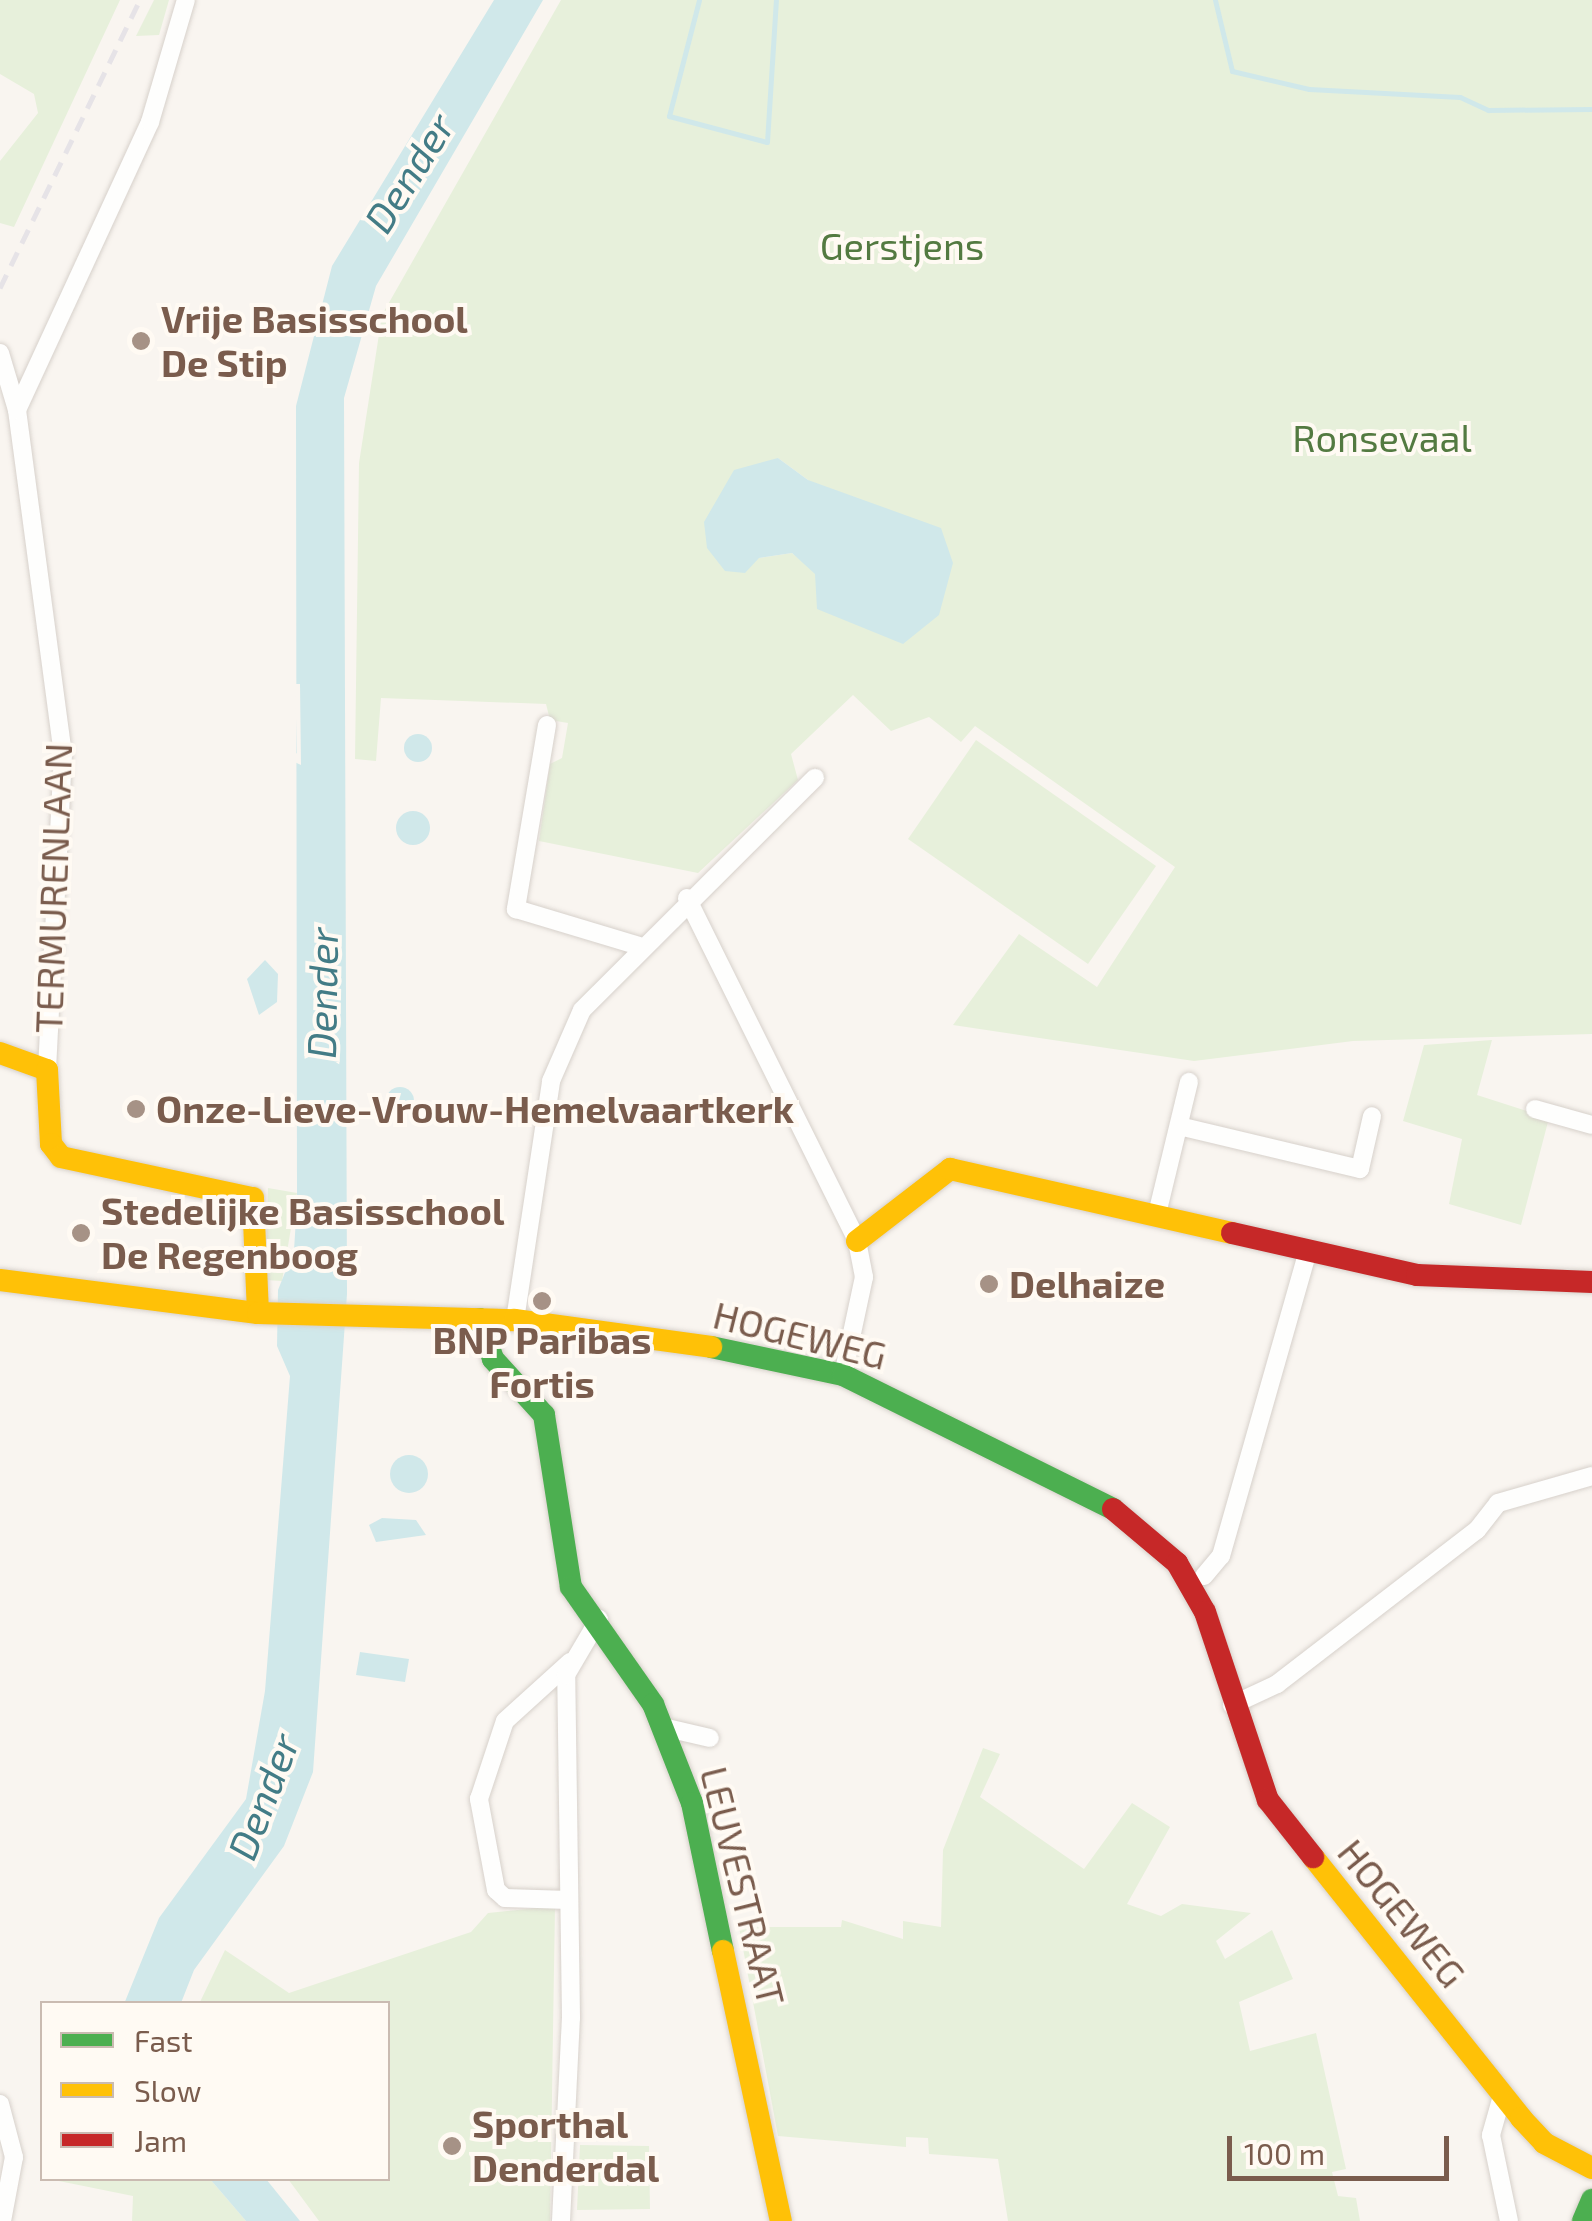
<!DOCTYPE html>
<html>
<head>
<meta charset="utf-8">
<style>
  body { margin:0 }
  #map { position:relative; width:1592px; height:2221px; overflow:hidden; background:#f9f5f0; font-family:"Exo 2",sans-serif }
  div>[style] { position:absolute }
  .green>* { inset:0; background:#e7f0db }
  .water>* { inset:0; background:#d0e8ea }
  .round { border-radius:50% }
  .pier>* { inset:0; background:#f9f5f0 }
  .stream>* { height:5px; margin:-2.5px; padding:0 2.5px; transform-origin:2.5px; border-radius:2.5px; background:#d0e8ea }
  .roads { filter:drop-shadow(0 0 2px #d7d1cb) drop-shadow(0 0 2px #d7d1cb) }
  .street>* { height:18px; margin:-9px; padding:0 9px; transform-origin:9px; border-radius:9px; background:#fefefd }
  .fast>* { height:22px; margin:-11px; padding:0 11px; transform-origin:11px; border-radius:11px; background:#4caf50 }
  .slow>* { height:22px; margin:-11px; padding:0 11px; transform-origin:11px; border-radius:11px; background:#ffc107 }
  .jam>* { height:22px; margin:-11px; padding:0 11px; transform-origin:11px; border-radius:11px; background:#c62828 }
  .rail>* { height:5px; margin-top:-2.5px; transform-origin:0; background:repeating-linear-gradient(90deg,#e6e3e7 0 15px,transparent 0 25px) }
  .dots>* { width:28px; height:28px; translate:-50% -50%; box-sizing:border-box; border:5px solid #fffaf3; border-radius:50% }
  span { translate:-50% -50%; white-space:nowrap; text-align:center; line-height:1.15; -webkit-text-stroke:8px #fffaf3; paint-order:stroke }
  .park-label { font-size:38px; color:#537a41 }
  .poi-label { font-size:38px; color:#7a5c4d; font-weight:700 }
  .left { translate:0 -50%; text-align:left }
  .street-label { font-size:38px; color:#7a5c4d }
  .water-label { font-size:40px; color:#437c86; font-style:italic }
  .legend { position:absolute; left:40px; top:2001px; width:350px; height:180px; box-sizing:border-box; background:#fffaf3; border:2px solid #cabbb1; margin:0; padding:12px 18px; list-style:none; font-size:30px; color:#7a5c4d }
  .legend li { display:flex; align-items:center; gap:20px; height:50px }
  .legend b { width:50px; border:2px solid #cabbb1 }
  .scale { position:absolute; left:1227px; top:2136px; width:222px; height:45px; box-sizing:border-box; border:5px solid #7a5c4d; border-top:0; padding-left:12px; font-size:30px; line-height:35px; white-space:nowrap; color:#7a5c4d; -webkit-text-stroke:8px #fffaf3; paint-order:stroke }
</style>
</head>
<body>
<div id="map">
  <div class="green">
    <div style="clip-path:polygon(0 0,120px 0,14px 227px,0 223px,0 161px,38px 113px,34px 94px,0 74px)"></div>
    <div style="clip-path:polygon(154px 0,169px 0,159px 35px,136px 36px)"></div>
    <div style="clip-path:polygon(evenodd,561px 0,1592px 0,1592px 1034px,1353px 1041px,1194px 1061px,953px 1025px,1019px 934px,1097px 987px,1175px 867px,975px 726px,961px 742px,929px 717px,891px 731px,853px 695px,791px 754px,798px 780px,698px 873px,539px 841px,550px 764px,562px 758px,568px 723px,550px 720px,546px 704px,381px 698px,376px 761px,355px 759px,359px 463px,382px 315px,561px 0,778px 458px,808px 480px,903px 644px,792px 553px,759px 558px,778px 458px)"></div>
    <div style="clip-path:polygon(976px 740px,1156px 866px,1088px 964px,908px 839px)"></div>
    <div style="clip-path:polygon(1492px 1040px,1477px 1095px,1549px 1118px,1521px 1225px,1449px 1204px,1462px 1139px,1403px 1121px,1424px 1045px)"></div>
    <div style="clip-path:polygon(268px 1188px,297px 1193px,282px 1281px,265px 1280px)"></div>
    <div style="clip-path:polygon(983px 1748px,1000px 1754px,980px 1797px,1084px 1869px,1132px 1803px,1170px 1827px,1127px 1904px,1161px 1916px,1182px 1904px,1251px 1913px,1216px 1941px,1225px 1959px,1272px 1930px,1293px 1979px,1239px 2002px,1250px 2051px,1316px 2033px,1346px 2169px,1332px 2172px,1338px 2196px,1356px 2198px,1360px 2221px,1008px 2221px,998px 2159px,929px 2154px,928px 2138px,906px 2137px,906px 2147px,778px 2136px,739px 1927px,841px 1927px,842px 1920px,903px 1939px,903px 1921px,941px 1927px,943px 1850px)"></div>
    <div style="clip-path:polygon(555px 1906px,550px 2221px,319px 2221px,288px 2179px,388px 2178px,388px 2004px,199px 2004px,225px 1950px,289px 1993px,471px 1932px,488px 1913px)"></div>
    <div style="clip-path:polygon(580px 2145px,649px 2146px,650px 2209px,577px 2210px)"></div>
    <div style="clip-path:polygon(49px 2179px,210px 2179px,246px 2221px,132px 2221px,133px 2196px)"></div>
  </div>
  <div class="water">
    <div style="clip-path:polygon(494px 0,543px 0,376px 286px,344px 398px,347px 1294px,313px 1772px,284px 1846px,194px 1970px,181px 2003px,124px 2004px,159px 1918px,246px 1799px,265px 1691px,290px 1376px,277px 1346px,278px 1290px,294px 1250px,297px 1203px,296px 406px,332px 266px)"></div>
    <div style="clip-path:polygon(778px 458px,808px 480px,941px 528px,953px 563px,939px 615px,903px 644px,817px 609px,815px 574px,792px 553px,759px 558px,745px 573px,725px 571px,707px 548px,704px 522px,734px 470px)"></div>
    <div class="round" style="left:404px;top:734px;width:28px;height:28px"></div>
    <div class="round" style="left:396px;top:811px;width:34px;height:34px"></div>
    <div style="clip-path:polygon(265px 960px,278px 974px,277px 1002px,259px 1015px,247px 979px)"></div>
    <div class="round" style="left:386px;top:1087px;width:28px;height:28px"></div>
    <div class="round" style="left:390px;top:1455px;width:38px;height:38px"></div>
    <div style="clip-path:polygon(382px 1518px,416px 1520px,426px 1535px,376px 1542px,369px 1525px)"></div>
    <div style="clip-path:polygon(360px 1652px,409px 1659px,405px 1682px,356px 1675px)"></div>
    <div style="clip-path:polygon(210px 2179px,266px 2179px,300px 2221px,246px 2221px)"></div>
  </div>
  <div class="pier">
    <div style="clip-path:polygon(295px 684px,300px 684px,301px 765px,288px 759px,297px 753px)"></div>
  </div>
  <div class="stream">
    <div style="left:699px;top:0;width:120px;rotate:104.5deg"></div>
    <div style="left:669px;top:116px;width:101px;rotate:14.9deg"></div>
    <div style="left:767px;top:142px;width:142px;rotate:-86.4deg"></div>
    <div style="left:1215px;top:0;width:73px;rotate:76.5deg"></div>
    <div style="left:1232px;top:71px;width:79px;rotate:13.2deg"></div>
    <div style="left:1309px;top:89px;width:151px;rotate:3deg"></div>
    <div style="left:1460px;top:97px;width:31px;rotate:25deg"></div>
    <div style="left:1488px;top:110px;width:104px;rotate:-0.6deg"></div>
  </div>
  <div class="roads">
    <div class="street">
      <div style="left:0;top:353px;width:59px;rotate:73.4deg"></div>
      <div style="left:17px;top:410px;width:347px;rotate:82.4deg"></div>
      <div style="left:63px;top:754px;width:316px;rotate:92.9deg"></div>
      <div style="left:17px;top:410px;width:317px;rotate:-65.2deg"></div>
      <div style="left:150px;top:122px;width:127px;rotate:-73.6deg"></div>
      <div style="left:547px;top:725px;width:187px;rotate:99.6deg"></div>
      <div style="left:516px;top:909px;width:128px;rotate:16.7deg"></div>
      <div style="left:687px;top:898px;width:383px;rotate:63.6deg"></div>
      <div style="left:857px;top:1241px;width:37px;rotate:79deg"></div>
      <div style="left:864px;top:1277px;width:100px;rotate:102.1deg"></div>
      <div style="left:1535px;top:1109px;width:59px;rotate:15.7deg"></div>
      <div style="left:1179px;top:1126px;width:186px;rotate:13.4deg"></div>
      <div style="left:1360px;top:1169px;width:54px;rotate:-77.2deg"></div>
      <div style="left:1157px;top:1214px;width:136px;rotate:-76.4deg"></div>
      <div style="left:515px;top:1320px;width:242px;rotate:-81.4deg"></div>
      <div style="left:551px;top:1081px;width:77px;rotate:-66.4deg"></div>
      <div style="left:582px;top:1010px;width:329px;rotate:-44.9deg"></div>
      <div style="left:1204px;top:1576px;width:26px;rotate:-50deg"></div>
      <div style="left:1221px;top:1556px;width:318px;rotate:-74.1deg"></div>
      <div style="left:1232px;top:1705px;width:50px;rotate:-25deg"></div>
      <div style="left:1277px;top:1684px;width:252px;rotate:-37.6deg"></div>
      <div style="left:1477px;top:1530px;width:34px;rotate:-52deg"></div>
      <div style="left:1498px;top:1503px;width:98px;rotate:-16deg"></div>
      <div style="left:663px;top:1727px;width:48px;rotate:13.2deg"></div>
      <div style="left:569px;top:1900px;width:64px;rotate:-178.2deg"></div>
      <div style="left:505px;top:1898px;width:12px;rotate:-138deg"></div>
      <div style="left:496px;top:1890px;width:93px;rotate:-100.6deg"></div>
      <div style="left:479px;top:1799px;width:82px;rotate:-71.6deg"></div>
      <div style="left:505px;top:1721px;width:88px;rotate:-42.2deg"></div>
      <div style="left:1502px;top:2096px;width:41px;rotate:105.8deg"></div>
      <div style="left:1491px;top:2135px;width:88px;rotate:78.2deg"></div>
      <div style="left:0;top:2104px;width:55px;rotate:75.2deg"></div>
      <div style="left:14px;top:2157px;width:65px;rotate:100.6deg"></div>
      <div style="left:561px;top:2221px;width:203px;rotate:-87.2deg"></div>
      <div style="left:571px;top:2018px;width:343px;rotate:-90.8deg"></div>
      <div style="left:566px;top:1675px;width:65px;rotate:-59.5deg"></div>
    </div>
    <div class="fast">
      <div style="left:480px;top:1319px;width:42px;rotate:72deg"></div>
      <div style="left:493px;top:1359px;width:76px;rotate:47.7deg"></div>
      <div style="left:544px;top:1415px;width:174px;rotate:81.1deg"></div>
      <div style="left:571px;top:1587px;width:143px;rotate:55deg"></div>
      <div style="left:653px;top:1704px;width:106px;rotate:68.5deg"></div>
      <div style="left:692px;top:1803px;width:151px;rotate:78.2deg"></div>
      <div style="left:711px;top:1347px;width:135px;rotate:12deg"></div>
      <div style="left:843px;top:1375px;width:301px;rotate:26.4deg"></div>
      <div style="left:1583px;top:2221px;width:23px;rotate:-67deg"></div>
    </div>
    <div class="slow">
      <div style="left:0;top:1053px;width:50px;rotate:19.9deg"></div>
      <div style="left:47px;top:1070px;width:74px;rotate:86.9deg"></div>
      <div style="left:51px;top:1144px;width:16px;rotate:52deg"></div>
      <div style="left:61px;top:1157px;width:196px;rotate:12.1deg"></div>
      <div style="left:253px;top:1198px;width:115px;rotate:87.5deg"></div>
      <div style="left:857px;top:1241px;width:118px;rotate:-37.7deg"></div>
      <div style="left:950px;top:1169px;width:289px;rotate:12.8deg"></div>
      <div style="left:0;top:1280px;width:260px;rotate:7.3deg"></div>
      <div style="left:258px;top:1313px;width:257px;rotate:1.6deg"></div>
      <div style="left:515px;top:1320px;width:198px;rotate:7.8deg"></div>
      <div style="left:1313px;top:1857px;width:334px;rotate:51.4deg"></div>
      <div style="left:1521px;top:2118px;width:34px;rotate:47deg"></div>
      <div style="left:1544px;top:2143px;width:54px;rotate:27.5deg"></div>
      <div style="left:723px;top:1951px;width:276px;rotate:77.9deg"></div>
    </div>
    <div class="jam">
      <div style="left:1232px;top:1233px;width:190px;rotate:12.8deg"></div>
      <div style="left:1417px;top:1275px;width:175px;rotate:2.3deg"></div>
      <div style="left:1113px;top:1509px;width:84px;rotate:40.2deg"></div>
      <div style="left:1177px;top:1563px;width:56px;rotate:60.3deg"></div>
      <div style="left:1205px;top:1612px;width:198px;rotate:71.5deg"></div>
      <div style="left:1268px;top:1800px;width:73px;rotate:51.7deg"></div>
    </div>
  </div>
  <div class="rail">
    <div style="left:0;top:288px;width:320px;rotate:-64.1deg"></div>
  </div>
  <div class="dots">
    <div style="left:141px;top:341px;background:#a69286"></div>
    <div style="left:136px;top:1109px;background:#a69286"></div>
    <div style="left:81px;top:1233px;background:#a69286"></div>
    <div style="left:989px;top:1284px;background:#a69286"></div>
    <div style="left:542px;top:1301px;background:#a69286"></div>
    <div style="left:452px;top:2146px;background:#a69286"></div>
  </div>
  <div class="park-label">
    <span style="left:902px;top:246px">Gerstjens</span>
    <span style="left:1382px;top:438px">Ronsevaal</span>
  </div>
  <div class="poi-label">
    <span class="left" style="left:161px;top:341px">Vrije Basisschool<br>De Stip</span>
    <span class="left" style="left:156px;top:1109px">Onze-Lieve-Vrouw-Hemelvaartkerk</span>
    <span class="left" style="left:101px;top:1233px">Stedelijke Basisschool<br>De Regenboog</span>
    <span class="left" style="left:1009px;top:1284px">Delhaize</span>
    <span style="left:542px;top:1362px">BNP Paribas<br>Fortis</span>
    <span class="left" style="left:472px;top:2146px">Sporthal<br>Denderdal</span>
  </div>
  <div class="street-label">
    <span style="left:53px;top:888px;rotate:-88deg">TERMURENLAAN</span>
    <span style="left:800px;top:1335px;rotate:14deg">HOGEWEG</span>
    <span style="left:743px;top:1886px;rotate:76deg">LEUVESTRAAT</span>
    <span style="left:1402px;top:1913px;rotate:51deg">HOGEWEG</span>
  </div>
  <div class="water-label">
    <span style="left:408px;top:172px;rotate:-58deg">Dender</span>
    <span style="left:321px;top:993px;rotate:-89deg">Dender</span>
    <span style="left:262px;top:1796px;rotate:-69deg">Dender</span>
  </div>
  <ul class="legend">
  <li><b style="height:12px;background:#4caf50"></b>Fast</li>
  <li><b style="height:12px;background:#ffc107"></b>Slow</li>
  <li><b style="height:12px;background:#c62828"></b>Jam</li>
  </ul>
  <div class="scale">100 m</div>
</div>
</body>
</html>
